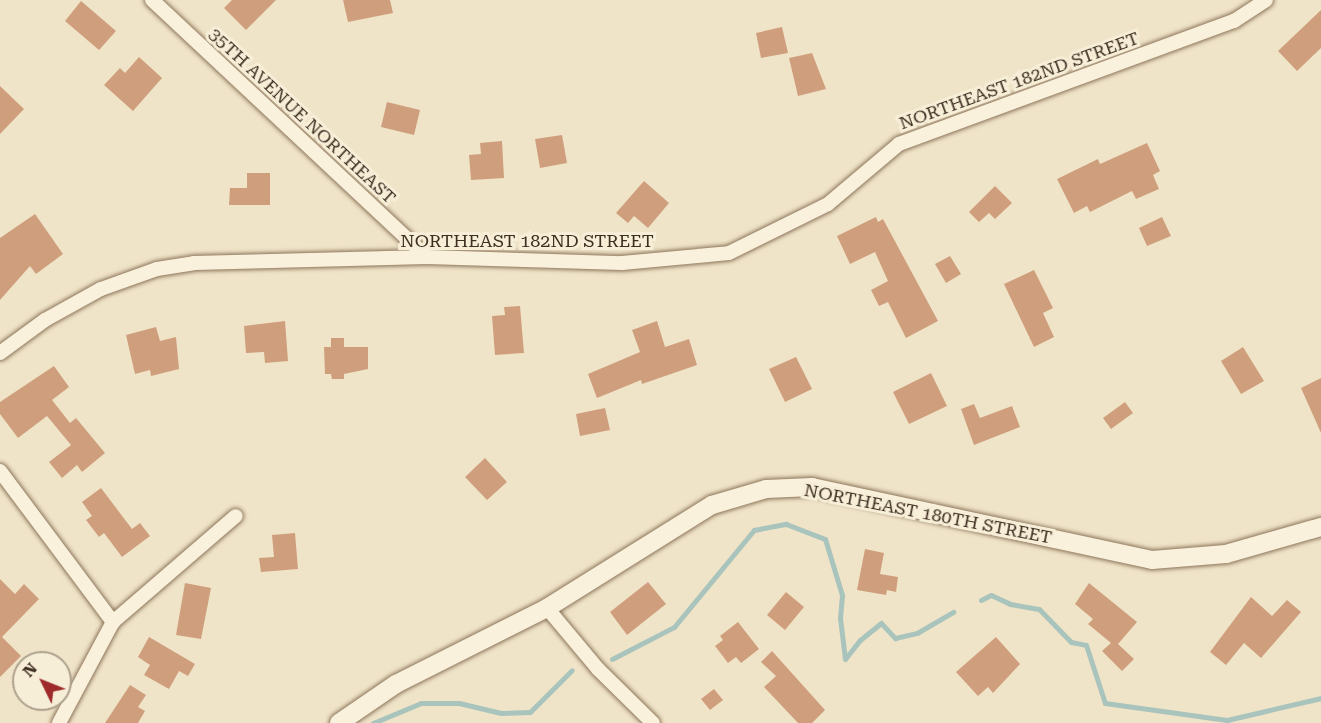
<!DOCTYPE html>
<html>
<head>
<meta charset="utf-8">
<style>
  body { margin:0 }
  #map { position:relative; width:1321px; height:723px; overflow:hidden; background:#f0e4c8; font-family:"Roboto Serif",serif }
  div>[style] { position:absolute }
  .stream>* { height:5px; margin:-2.5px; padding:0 2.5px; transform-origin:2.5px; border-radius:2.5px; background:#a9c4bc }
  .building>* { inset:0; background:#cf9f7d }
  .roads { filter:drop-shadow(0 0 2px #8d765c) drop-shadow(0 0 2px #8d765c) }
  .minor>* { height:14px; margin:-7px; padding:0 7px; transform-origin:7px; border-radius:7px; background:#faf1dc }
  .tertiary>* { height:18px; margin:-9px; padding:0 9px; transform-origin:9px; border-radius:9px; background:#faf1dc }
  span { translate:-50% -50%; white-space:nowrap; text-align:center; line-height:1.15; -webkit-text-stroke:6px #f7eed8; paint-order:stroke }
  .street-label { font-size:18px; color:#3d2e20 }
  .north { position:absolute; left:12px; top:651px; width:60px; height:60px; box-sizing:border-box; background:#f7eed8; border:2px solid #ada18e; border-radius:50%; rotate:313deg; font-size:16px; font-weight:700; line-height:24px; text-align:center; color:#3d2e20 }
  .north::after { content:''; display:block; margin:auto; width:21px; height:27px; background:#9e2a2b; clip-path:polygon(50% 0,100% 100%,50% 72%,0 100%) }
</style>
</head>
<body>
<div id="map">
  <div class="stream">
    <div style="left:981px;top:600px;width:11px;rotate:-27deg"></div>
    <div style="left:991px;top:595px;width:21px;rotate:25deg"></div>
    <div style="left:1010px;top:604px;width:29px;rotate:10deg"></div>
    <div style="left:1039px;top:609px;width:46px;rotate:45.9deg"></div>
    <div style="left:1071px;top:642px;width:15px;rotate:11deg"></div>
    <div style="left:1086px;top:645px;width:61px;rotate:71.9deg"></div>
    <div style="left:1105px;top:703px;width:123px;rotate:7.9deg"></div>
    <div style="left:1227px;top:720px;width:97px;rotate:-13.2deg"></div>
    <div style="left:612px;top:659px;width:70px;rotate:-27.3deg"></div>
    <div style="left:674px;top:627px;width:126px;rotate:-50.5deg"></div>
    <div style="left:754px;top:530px;width:33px;rotate:-11deg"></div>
    <div style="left:786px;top:524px;width:42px;rotate:21deg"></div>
    <div style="left:825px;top:539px;width:59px;rotate:73.1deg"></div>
    <div style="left:842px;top:595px;width:23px;rotate:95deg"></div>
    <div style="left:840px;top:618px;width:41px;rotate:83deg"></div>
    <div style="left:845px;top:659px;width:24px;rotate:-52deg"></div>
    <div style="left:860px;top:640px;width:27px;rotate:-39deg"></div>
    <div style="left:881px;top:623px;width:21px;rotate:47deg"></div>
    <div style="left:895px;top:638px;width:23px;rotate:-13deg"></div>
    <div style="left:917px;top:633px;width:42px;rotate:-30.3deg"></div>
    <div style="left:373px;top:723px;width:52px;rotate:-22.6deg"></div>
    <div style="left:421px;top:703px;width:38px"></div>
    <div style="left:459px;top:703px;width:43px;rotate:13.4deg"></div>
    <div style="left:501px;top:713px;width:29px;rotate:-2deg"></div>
    <div style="left:530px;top:712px;width:59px;rotate:-45deg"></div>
  </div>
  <div class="building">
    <div style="clip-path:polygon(232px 0,276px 0,246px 30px,224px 8px)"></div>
    <div style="clip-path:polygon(343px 0,390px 0,393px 13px,348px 22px)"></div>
    <div style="clip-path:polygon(81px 1px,116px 31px,99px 50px,65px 21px)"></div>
    <div style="clip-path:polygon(1321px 10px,1321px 48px,1297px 71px,1278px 51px)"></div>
    <div style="clip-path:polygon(782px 27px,788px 53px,761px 58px,756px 33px)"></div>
    <div style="clip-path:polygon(812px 53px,826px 89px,798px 96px,789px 58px)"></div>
    <div style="clip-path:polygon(139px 57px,162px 78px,133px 111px,104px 85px,120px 68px,125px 73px)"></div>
    <div style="clip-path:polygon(0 86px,24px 109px,0 134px)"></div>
    <div style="clip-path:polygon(387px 102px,420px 110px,414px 135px,381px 127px)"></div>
    <div style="clip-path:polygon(562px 135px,567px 163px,540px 168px,535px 139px)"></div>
    <div style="clip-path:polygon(502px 141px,504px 178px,471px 180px,469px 155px,481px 154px,480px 143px)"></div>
    <div style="clip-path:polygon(1147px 143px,1160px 171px,1153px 175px,1159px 189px,1136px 199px,1132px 191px,1090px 212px,1087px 206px,1074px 213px,1057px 179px,1098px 159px,1100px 164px)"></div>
    <div style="clip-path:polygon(247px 173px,270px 173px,270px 205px,229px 205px,230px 188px,247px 188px)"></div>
    <div style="clip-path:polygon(644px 181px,669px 203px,648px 228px,634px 216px,628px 223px,616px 213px)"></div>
    <div style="clip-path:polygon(995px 186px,1012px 203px,995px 219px,989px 213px,979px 222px,969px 212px)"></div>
    <div style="clip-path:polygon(35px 214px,63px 254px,36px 274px,30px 266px,0 300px,0 238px)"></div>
    <div style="clip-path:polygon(876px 217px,878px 222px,883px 219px,938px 321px,906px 338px,888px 302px,879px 306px,871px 290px,888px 281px,875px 252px,850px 264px,837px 236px)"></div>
    <div style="clip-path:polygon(1162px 217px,1171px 236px,1147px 246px,1139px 228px)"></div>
    <div style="clip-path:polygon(950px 256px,961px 274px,946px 283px,935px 264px)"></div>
    <div style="clip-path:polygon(1034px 270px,1053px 308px,1043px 313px,1054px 337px,1034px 347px,1004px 284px)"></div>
    <div style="clip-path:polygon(520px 306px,524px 353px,495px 355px,492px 316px,505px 315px,504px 307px)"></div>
    <div style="clip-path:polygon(285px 321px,288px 361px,265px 363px,264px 352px,246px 353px,244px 326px)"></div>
    <div style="clip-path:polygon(657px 321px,665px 347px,689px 339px,697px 365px,642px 384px,641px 380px,597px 398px,588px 374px,640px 352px,632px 330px)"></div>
    <div style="clip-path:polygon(156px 327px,160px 341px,176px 337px,179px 369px,151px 376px,150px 370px,135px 374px,126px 335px)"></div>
    <div style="clip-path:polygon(331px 338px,344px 338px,344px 347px,368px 347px,368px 369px,344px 374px,344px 379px,332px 379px,331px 374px,325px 374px,324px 347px,331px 347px)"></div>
    <div style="clip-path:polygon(1243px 347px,1264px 381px,1241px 394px,1221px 361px)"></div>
    <div style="clip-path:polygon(796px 357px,812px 389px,785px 402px,769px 369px)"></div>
    <div style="clip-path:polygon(54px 366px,69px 387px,52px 400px,70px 423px,76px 418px,105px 453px,82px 472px,77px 465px,62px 478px,49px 462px,71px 445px,47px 416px,18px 438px,0 414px,0 402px)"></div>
    <div style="clip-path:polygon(931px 373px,947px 406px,909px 424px,893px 392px)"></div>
    <div style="clip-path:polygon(1321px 378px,1321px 433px,1301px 388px)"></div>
    <div style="clip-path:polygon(1125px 402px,1133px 413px,1111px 429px,1103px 418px)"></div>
    <div style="clip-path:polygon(974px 404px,980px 418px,1012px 406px,1020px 427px,974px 445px,961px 409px)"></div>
    <div style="clip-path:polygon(605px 408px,610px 430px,580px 436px,576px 414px)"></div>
    <div style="clip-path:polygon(485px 458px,507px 482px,487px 500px,465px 477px)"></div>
    <div style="clip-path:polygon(101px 488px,132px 529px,140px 523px,150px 536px,122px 557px,104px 533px,99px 537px,86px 520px,92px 516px,82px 502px)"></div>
    <div style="clip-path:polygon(295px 533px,298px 569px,261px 572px,259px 558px,274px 557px,272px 535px)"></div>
    <div style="clip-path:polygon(865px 549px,884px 553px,880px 574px,898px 577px,896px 592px,887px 590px,886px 595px,857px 590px)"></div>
    <div style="clip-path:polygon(0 579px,15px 594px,24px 584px,39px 599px,2px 637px,21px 656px,0 677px)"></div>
    <div style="clip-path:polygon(648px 582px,666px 604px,627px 635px,610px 612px)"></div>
    <div style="clip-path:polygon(185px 583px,211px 588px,201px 639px,176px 635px)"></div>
    <div style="clip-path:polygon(1089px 583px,1137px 622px,1118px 644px,1134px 659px,1122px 671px,1102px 651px,1111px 643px,1088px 624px,1093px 619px,1075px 604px)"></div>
    <div style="clip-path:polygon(786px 592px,804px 607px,785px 630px,767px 615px)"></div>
    <div style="clip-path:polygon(1251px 597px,1272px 616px,1287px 600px,1301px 612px,1261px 658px,1244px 643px,1226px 665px,1210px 652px)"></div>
    <div style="clip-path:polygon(738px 622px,759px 649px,741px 663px,736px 657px,728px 663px,715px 646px,723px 640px,720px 636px)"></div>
    <div style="clip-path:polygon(149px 637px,195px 664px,188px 676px,179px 671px,169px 689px,144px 675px,150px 665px,138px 657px)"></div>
    <div style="clip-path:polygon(996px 637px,1020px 664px,993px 693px,988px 687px,978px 696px,956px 672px)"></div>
    <div style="clip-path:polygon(772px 651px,825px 710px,812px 723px,798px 723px,764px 687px,776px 676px,761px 662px)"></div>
    <div style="clip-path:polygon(130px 685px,146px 695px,138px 707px,145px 711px,138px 723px,105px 723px)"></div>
    <div style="clip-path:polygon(714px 689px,723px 700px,710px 710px,701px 699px)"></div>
  </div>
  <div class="roads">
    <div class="minor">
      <div style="left:152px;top:0;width:376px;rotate:43.1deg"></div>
      <div style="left:0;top:353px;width:56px;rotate:-36.3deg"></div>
      <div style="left:45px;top:320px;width:64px;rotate:-29deg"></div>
      <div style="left:101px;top:289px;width:59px;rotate:-19.7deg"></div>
      <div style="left:157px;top:269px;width:37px;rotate:-9deg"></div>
      <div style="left:194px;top:263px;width:233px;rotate:-1.5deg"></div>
      <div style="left:427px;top:257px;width:195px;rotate:1.8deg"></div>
      <div style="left:622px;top:263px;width:107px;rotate:-5.3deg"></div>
      <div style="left:729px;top:253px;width:110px;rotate:-26.3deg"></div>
      <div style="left:828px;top:204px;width:93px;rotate:-40.2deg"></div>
      <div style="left:899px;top:144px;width:357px;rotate:-20.2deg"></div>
      <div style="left:1234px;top:21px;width:38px;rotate:-33deg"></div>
      <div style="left:0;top:471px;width:189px;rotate:53.2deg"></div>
      <div style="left:547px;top:608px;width:80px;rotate:50.1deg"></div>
      <div style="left:598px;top:669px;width:77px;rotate:44.5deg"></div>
      <div style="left:59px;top:723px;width:115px;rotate:-61.9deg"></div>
      <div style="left:113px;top:622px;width:162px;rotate:-40.8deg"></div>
    </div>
    <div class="tertiary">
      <div style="left:339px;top:723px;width:69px;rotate:-34.4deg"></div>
      <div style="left:396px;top:684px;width:169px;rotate:-26.7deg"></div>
      <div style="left:547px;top:608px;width:195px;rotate:-32deg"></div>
      <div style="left:712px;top:505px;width:56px;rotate:-16.5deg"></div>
      <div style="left:766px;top:489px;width:46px;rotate:-2.5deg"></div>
      <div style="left:812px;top:487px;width:348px;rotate:12.1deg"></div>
      <div style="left:1152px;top:560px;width:74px;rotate:-4.6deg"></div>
      <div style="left:1226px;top:554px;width:99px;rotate:-15.9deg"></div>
    </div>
  </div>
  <div class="street-label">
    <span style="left:1019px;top:81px;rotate:-20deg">NORTHEAST 182ND STREET</span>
    <span style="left:302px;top:116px;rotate:43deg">35TH AVENUE NORTHEAST</span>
    <span style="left:527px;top:241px">NORTHEAST 182ND STREET</span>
    <span style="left:928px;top:514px;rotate:11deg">NORTHEAST 180TH STREET</span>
  </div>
  <div class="north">N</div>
</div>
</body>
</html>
